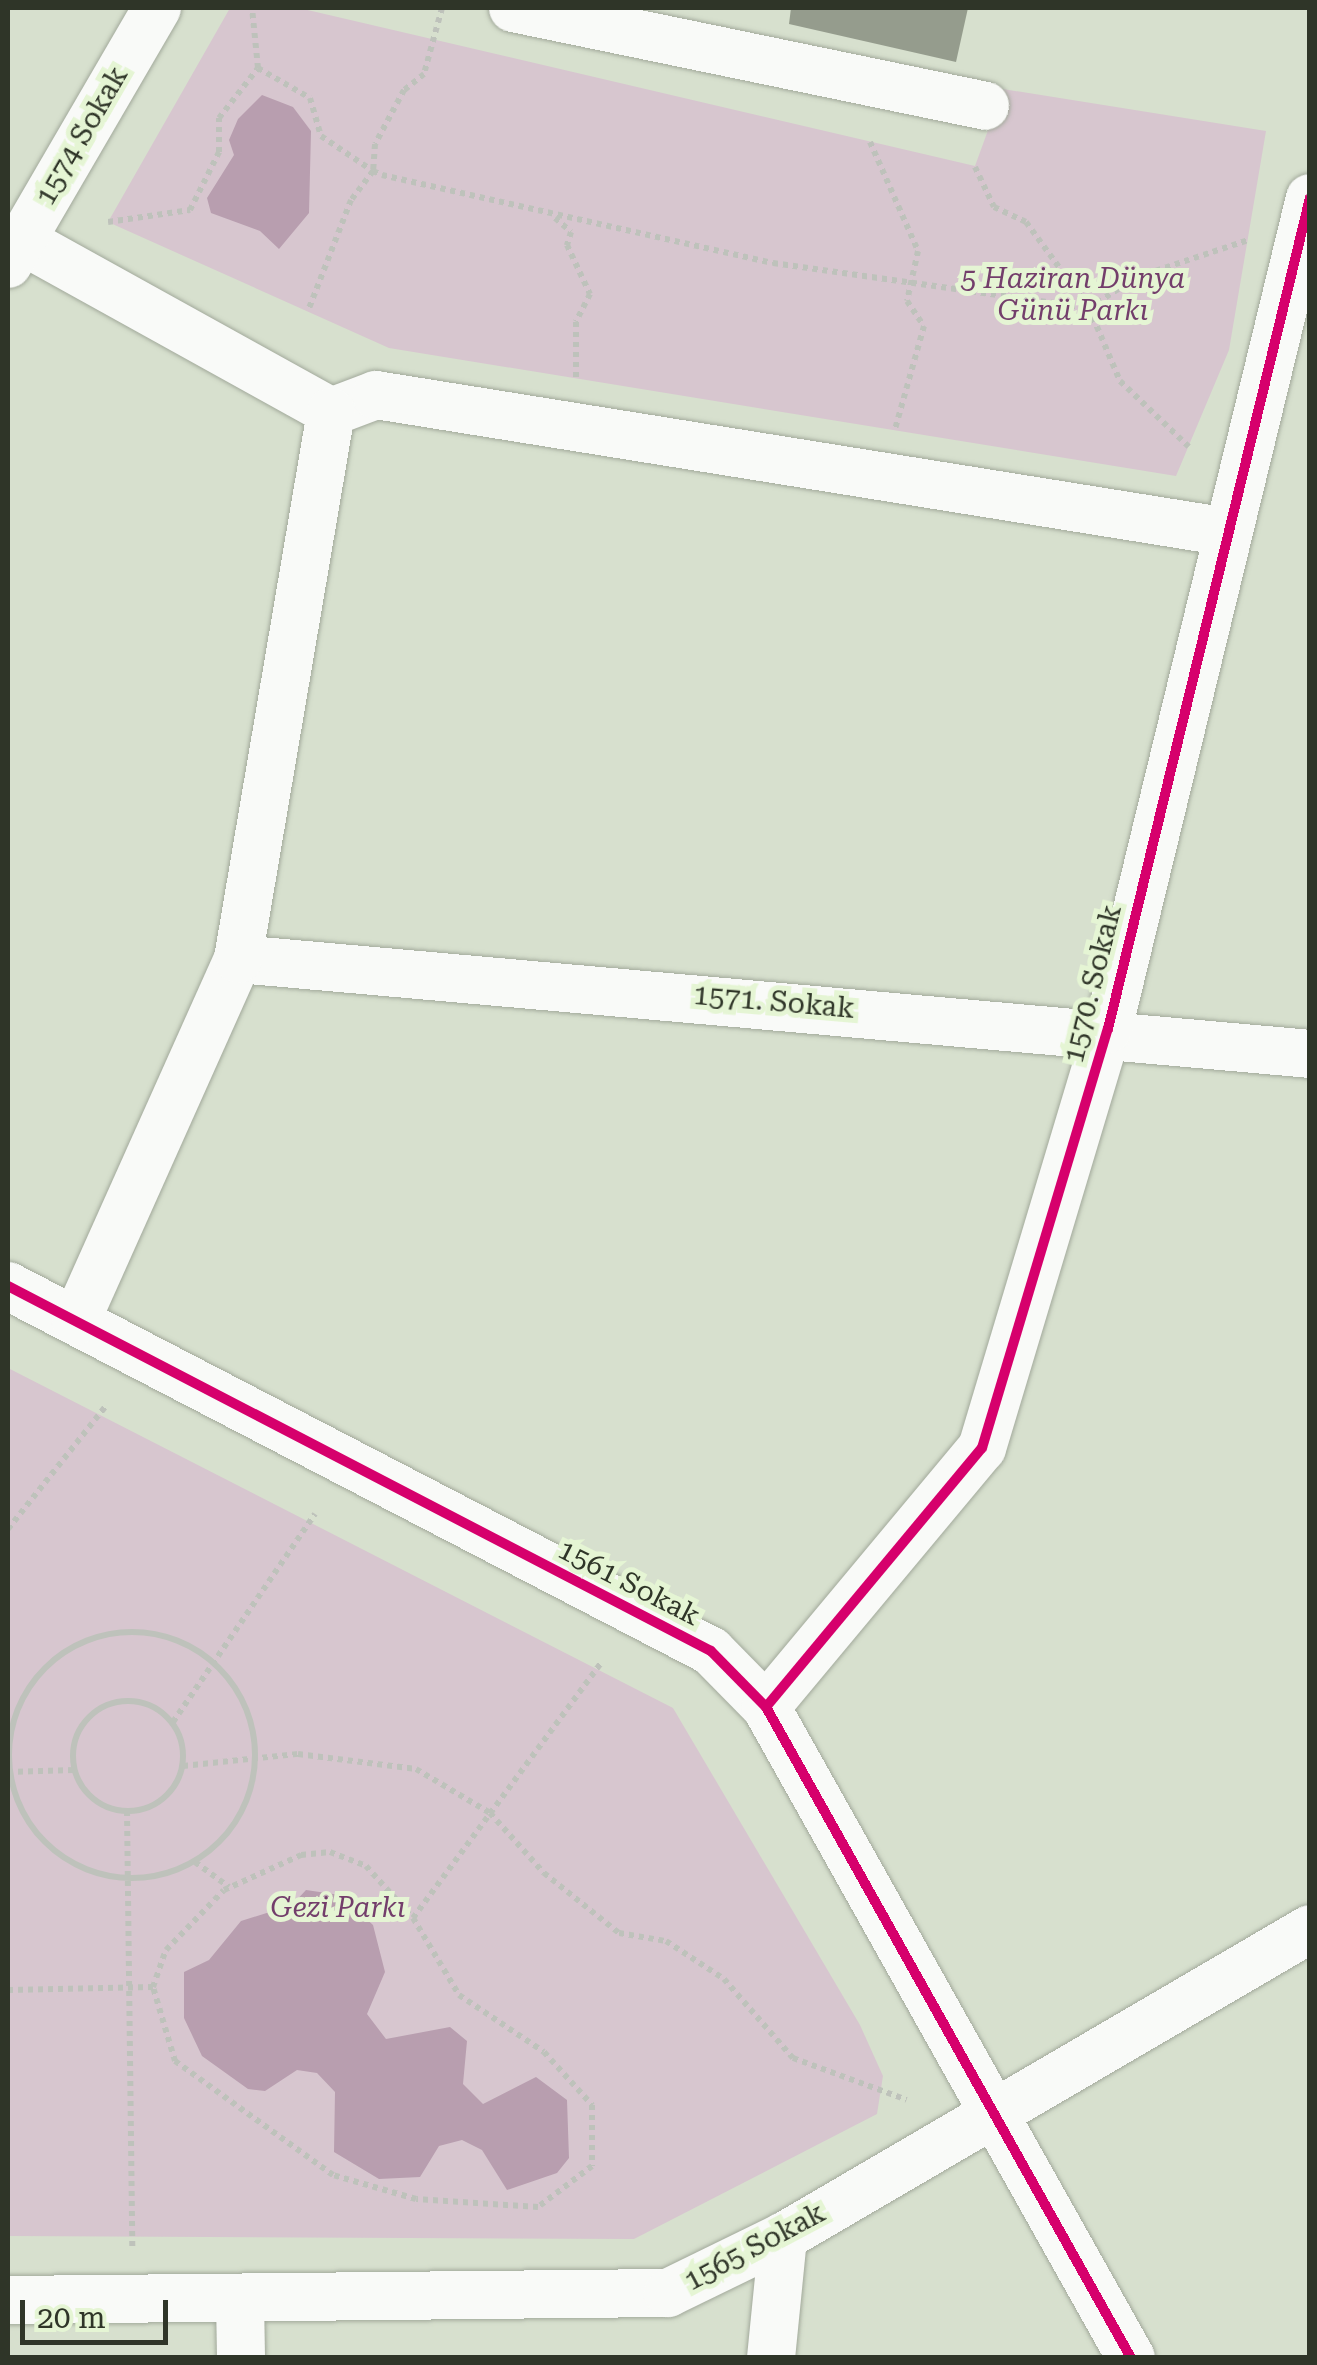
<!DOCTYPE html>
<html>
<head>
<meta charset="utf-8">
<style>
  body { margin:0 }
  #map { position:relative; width:1317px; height:2365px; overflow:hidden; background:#d7e0ce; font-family:"Roboto Serif",serif }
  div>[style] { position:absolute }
  .green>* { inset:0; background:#d7c6cf }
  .water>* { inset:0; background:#b89eaf }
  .building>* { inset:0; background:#959c8d }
  .path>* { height:6px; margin-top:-3px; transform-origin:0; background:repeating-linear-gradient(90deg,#bec2bb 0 5px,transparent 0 10px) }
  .path>.ring { margin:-3px; padding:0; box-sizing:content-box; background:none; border:6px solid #bec2bb; border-radius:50% }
  .roads { filter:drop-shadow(0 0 2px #a2a99b) drop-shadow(0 0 2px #a2a99b) }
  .street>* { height:48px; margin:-24px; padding:0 24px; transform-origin:24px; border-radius:24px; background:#f9faf8 }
  .cycleway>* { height:10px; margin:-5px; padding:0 5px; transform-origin:5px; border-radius:5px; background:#d6006c }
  span { translate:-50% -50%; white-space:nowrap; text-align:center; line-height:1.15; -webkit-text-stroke:10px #e5f5d4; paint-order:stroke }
  .street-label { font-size:28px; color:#2f3528 }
  .park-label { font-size:28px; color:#733e6b; font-style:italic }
  .frame { position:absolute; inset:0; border:10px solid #2f3528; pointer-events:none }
  .scale { position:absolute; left:20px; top:2300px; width:148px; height:45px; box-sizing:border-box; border:5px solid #2f3528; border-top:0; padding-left:12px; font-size:30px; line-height:35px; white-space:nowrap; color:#2f3528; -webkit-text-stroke:8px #e5f5d4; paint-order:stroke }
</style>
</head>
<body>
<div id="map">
  <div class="green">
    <div style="clip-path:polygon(230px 8px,299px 8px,975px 166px,1003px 89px,1266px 131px,1229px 350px,1176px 476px,389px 348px,108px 222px)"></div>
    <div style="clip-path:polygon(8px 1368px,673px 1708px,860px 2025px,883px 2076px,877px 2114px,634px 2239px,8px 2236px)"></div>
  </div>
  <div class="water">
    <div style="clip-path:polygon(262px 95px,293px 107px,311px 131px,309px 213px,279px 249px,260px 231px,211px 213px,207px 198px,234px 155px,229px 140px,238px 119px)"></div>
    <div style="clip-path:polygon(306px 1890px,340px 1895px,373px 1925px,385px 1972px,367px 2014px,386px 2039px,450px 2027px,467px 2041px,463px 2084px,483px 2104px,536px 2077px,567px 2100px,569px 2158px,557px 2173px,507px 2190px,482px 2150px,462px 2140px,439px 2146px,420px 2177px,379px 2179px,334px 2152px,335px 2092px,317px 2073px,297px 2070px,265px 2091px,248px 2089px,202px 2056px,184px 2018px,184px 1972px,209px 1960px,241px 1921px,292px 1905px)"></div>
  </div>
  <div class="building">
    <div style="clip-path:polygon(791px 8px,968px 8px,956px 62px,789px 24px)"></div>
  </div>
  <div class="path">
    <div style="left:442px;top:8px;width:68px;rotate:105.3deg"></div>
    <div style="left:424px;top:74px;width:26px;rotate:141deg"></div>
    <div style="left:404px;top:90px;width:61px;rotate:118.2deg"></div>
    <div style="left:375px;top:144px;width:27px;rotate:94deg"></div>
    <div style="left:373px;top:171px;width:10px;rotate:24deg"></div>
    <div style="left:382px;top:175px;width:401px;rotate:12.7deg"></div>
    <div style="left:773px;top:263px;width:319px;rotate:8.1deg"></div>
    <div style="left:1089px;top:308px;width:57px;rotate:-32.9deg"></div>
    <div style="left:1137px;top:277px;width:117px;rotate:-18.4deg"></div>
    <div style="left:258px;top:68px;width:60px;rotate:30deg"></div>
    <div style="left:310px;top:98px;width:40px;rotate:74deg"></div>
    <div style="left:321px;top:136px;width:63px;rotate:33.9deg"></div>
    <div style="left:373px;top:171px;width:36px;rotate:127deg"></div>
    <div style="left:351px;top:200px;width:119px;rotate:111.2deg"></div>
    <div style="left:870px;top:142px;width:119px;rotate:66.2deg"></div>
    <div style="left:918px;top:251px;width:51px;rotate:102.4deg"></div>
    <div style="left:907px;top:301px;width:30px;rotate:56deg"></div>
    <div style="left:924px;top:326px;width:107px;rotate:105.7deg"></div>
    <div style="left:975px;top:167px;width:44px;rotate:64.6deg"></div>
    <div style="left:994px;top:207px;width:35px;rotate:25deg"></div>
    <div style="left:1026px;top:222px;width:107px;rotate:53.8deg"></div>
    <div style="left:1089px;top:308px;width:79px;rotate:67deg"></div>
    <div style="left:1120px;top:381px;width:95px;rotate:43.7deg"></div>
    <div style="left:555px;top:218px;width:21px;rotate:41deg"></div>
    <div style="left:571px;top:232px;width:14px;rotate:107deg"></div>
    <div style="left:567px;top:245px;width:54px;rotate:64.9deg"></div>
    <div style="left:590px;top:294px;width:31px;rotate:117deg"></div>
    <div style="left:576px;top:322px;width:56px;rotate:90deg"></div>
    <div style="left:108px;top:222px;width:83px;rotate:-8.3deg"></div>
    <div style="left:190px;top:210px;width:65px;rotate:-63.4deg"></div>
    <div style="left:219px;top:152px;width:34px;rotate:-90deg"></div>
    <div style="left:219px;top:118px;width:63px;rotate:-52deg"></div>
    <div style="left:258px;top:68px;width:60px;rotate:-95.7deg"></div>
    <div style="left:8px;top:1529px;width:156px;rotate:-51.5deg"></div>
    <div class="ring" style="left:9px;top:1632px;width:240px;height:240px"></div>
    <div class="ring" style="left:73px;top:1701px;width:104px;height:104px"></div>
    <div style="left:173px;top:1722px;width:252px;rotate:-55.7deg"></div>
    <div style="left:183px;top:1766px;width:116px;rotate:-6deg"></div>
    <div style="left:298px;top:1754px;width:119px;rotate:7.2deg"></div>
    <div style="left:416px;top:1769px;width:86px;rotate:30.7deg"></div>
    <div style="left:490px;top:1813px;width:81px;rotate:48deg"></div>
    <div style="left:544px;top:1873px;width:96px;rotate:38.7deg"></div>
    <div style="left:619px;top:1933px;width:48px;rotate:9.7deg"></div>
    <div style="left:666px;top:1941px;width:69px;rotate:33.2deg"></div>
    <div style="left:724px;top:1979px;width:105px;rotate:48.9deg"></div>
    <div style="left:793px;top:2058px;width:121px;rotate:20.2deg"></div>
    <div style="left:8px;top:1772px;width:66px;rotate:-1.7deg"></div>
    <div style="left:127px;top:1811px;width:439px;rotate:89.3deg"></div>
    <div style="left:195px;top:1862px;width:42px;rotate:36.3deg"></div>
    <div style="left:413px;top:1918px;width:90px;rotate:59.1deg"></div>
    <div style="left:459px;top:1995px;width:102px;rotate:33.8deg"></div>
    <div style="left:544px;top:2052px;width:72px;rotate:47.8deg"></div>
    <div style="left:592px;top:2105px;width:61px;rotate:90deg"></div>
    <div style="left:592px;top:2166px;width:68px;rotate:142.8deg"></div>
    <div style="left:538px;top:2207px;width:122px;rotate:-176.2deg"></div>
    <div style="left:416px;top:2199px;width:86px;rotate:-163.9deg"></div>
    <div style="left:333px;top:2175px;width:195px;rotate:-144.2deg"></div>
    <div style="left:175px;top:2061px;width:77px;rotate:-106.6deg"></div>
    <div style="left:153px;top:1987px;width:39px;rotate:-71deg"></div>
    <div style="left:166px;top:1950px;width:83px;rotate:-46deg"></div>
    <div style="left:224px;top:1890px;width:85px;rotate:-24.4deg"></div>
    <div style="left:301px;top:1855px;width:29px;rotate:-6deg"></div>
    <div style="left:330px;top:1852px;width:39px;rotate:21deg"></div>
    <div style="left:366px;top:1866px;width:70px;rotate:47.9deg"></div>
    <div style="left:413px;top:1918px;width:318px;rotate:-53.6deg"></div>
    <div style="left:8px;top:1990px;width:145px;rotate:-1.2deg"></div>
  </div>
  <div class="roads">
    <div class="street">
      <div style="left:513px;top:8px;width:482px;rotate:11.7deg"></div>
      <div style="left:21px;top:240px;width:355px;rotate:29deg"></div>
      <div style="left:331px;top:412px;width:48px;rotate:-20.7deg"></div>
      <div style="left:376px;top:395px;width:856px;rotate:9.14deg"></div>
      <div style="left:8px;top:264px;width:296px;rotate:-59.8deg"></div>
      <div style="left:238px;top:959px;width:1076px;rotate:5.06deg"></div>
      <div style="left:8px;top:1286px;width:792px;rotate:27.44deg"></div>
      <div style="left:711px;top:1651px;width:78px;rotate:45.5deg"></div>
      <div style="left:766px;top:1707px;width:746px;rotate:60.72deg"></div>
      <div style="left:76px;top:1321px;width:397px;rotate:-65.9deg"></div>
      <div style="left:238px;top:959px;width:555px;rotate:-80.35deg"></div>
      <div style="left:766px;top:1707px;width:337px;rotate:-50.2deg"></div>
      <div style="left:982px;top:1448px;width:438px;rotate:-73.3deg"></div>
      <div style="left:1108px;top:1029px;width:855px;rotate:-76.34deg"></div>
      <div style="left:240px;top:2299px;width:59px;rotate:89deg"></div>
      <div style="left:8px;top:2300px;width:660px;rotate:-0.61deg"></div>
      <div style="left:668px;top:2293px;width:128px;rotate:-26deg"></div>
      <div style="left:783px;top:2237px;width:610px;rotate:-30.3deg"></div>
      <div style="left:771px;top:2358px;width:122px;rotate:-84.3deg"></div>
    </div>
  </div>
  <div class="cycleway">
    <div style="left:8px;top:1286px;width:792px;rotate:27.44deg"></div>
    <div style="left:711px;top:1651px;width:78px;rotate:45.5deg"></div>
    <div style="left:766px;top:1707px;width:746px;rotate:60.72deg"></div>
    <div style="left:766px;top:1707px;width:337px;rotate:-50.2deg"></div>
    <div style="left:982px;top:1448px;width:438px;rotate:-73.3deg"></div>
    <div style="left:1108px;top:1029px;width:855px;rotate:-76.34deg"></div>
  </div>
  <div class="street-label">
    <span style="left:82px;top:136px;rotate:-60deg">1574 Sokak</span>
    <span style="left:1093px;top:984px;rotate:-76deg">1570. Sokak</span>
    <span style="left:774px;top:1002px;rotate:5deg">1571. Sokak</span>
    <span style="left:629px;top:1583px;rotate:27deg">1561 Sokak</span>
    <span style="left:755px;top:2247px;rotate:-28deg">1565 Sokak</span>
  </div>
  <div class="park-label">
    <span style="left:1073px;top:295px">5 Haziran Dünya<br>Günü Parkı</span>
    <span style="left:338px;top:1908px">Gezi Parkı</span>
  </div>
  <div class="frame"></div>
  <div class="scale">20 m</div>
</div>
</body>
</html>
